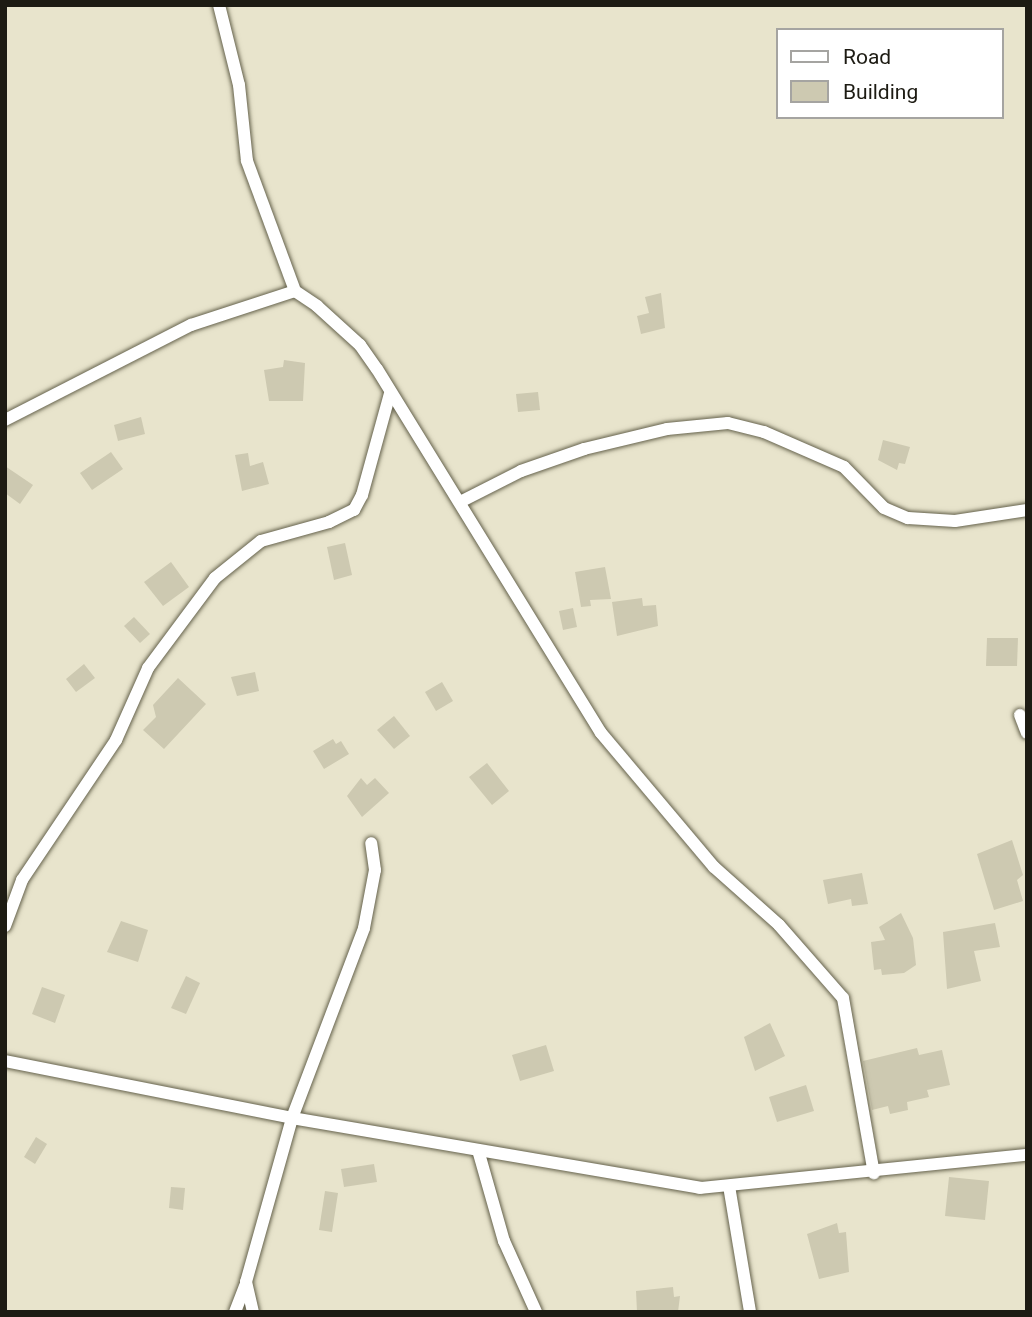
<!DOCTYPE html>
<html>
<head>
<meta charset="utf-8">
<style>
  body { margin:0 }
  #map { position:relative; width:1032px; height:1317px; overflow:hidden; background:#e8e4cc; font-family:Roboto,sans-serif }
  div>[style] { position:absolute }
  .building>* { inset:0; background:#cdc9b1 }
  .roads { filter:drop-shadow(0 0 2px #65624c) drop-shadow(0 0 2px #65624c) }
  .minor>* { height:12px; margin:-6px; padding:0 6px; transform-origin:6px; border-radius:6px; background:#fff }
  span { translate:-50% -50%; white-space:nowrap; text-align:center; line-height:1.15; -webkit-text-stroke:5px #fff; paint-order:stroke }
  .frame { position:absolute; inset:0; border:7px solid #1d1b13; pointer-events:none }
  .legend { position:absolute; left:776px; top:28px; width:228px; height:91px; box-sizing:border-box; background:#fff; border:2px solid #a5a4a1; margin:0; padding:9px 12px; list-style:none; font-size:21px; color:#1d1b13 }
  .legend li { display:flex; align-items:center; gap:14px; height:35px }
  .legend b { width:35px; border:2px solid #a5a4a1 }
</style>
</head>
<body>
<div id="map">
  <div class="building">
    <div style="clip-path:polygon(661px 293px,665px 328px,641px 334px,637px 316px,649px 313px,645px 297px)"></div>
    <div style="clip-path:polygon(284px 360px,305px 363px,303px 401px,269px 401px,264px 370px,283px 367px)"></div>
    <div style="clip-path:polygon(538px 392px,540px 410px,518px 412px,516px 394px)"></div>
    <div style="clip-path:polygon(141px 417px,145px 434px,118px 441px,114px 425px)"></div>
    <div style="clip-path:polygon(883px 440px,910px 447px,905px 464px,899px 463px,897px 470px,878px 460px)"></div>
    <div style="clip-path:polygon(111px 452px,123px 469px,92px 490px,80px 473px)"></div>
    <div style="clip-path:polygon(248px 453px,250px 466px,263px 462px,269px 484px,242px 491px,235px 455px)"></div>
    <div style="clip-path:polygon(5px 466px,33px 485px,20px 504px,5px 493px)"></div>
    <div style="clip-path:polygon(345px 543px,352px 575px,334px 580px,327px 547px)"></div>
    <div style="clip-path:polygon(171px 562px,189px 587px,163px 606px,144px 582px)"></div>
    <div style="clip-path:polygon(605px 567px,611px 599px,590px 600px,591px 606px,581px 607px,575px 572px)"></div>
    <div style="clip-path:polygon(642px 598px,643px 606px,656px 605px,658px 626px,617px 636px,612px 602px)"></div>
    <div style="clip-path:polygon(573px 608px,577px 627px,563px 630px,559px 611px)"></div>
    <div style="clip-path:polygon(134px 617px,150px 634px,140px 643px,124px 626px)"></div>
    <div style="clip-path:polygon(987px 638px,1018px 638px,1017px 666px,986px 666px)"></div>
    <div style="clip-path:polygon(84px 664px,95px 678px,76px 692px,66px 679px)"></div>
    <div style="clip-path:polygon(255px 672px,259px 691px,237px 696px,231px 677px)"></div>
    <div style="clip-path:polygon(178px 678px,206px 704px,164px 749px,143px 730px,156px 717px,153px 705px)"></div>
    <div style="clip-path:polygon(442px 682px,453px 701px,436px 711px,425px 692px)"></div>
    <div style="clip-path:polygon(394px 716px,410px 736px,394px 749px,377px 730px)"></div>
    <div style="clip-path:polygon(333px 739px,336px 744px,341px 741px,349px 754px,324px 769px,313px 751px)"></div>
    <div style="clip-path:polygon(487px 763px,509px 791px,492px 805px,469px 777px)"></div>
    <div style="clip-path:polygon(361px 778px,367px 785px,375px 778px,389px 793px,362px 817px,347px 796px)"></div>
    <div style="clip-path:polygon(1012px 840px,1023px 875px,1017px 880px,1023px 901px,994px 910px,977px 854px)"></div>
    <div style="clip-path:polygon(862px 873px,868px 904px,852px 906px,851px 899px,828px 904px,823px 880px)"></div>
    <div style="clip-path:polygon(901px 913px,913px 938px,916px 965px,904px 973px,882px 975px,881px 969px,874px 970px,871px 942px,885px 940px,879px 927px)"></div>
    <div style="clip-path:polygon(121px 921px,148px 930px,138px 962px,107px 952px)"></div>
    <div style="clip-path:polygon(995px 923px,1000px 947px,974px 951px,981px 981px,947px 989px,943px 932px)"></div>
    <div style="clip-path:polygon(186px 976px,200px 983px,186px 1014px,171px 1008px)"></div>
    <div style="clip-path:polygon(42px 987px,65px 995px,55px 1023px,32px 1014px)"></div>
    <div style="clip-path:polygon(770px 1023px,785px 1056px,755px 1071px,744px 1037px)"></div>
    <div style="clip-path:polygon(546px 1045px,554px 1071px,520px 1081px,512px 1055px)"></div>
    <div style="clip-path:polygon(917px 1048px,919px 1055px,942px 1050px,950px 1085px,927px 1090px,929px 1097px,907px 1102px,908px 1110px,890px 1114px,888px 1106px,872px 1110px,863px 1061px)"></div>
    <div style="clip-path:polygon(806px 1085px,814px 1111px,777px 1122px,769px 1097px)"></div>
    <div style="clip-path:polygon(36px 1137px,47px 1144px,35px 1164px,24px 1157px)"></div>
    <div style="clip-path:polygon(374px 1164px,377px 1182px,344px 1187px,341px 1169px)"></div>
    <div style="clip-path:polygon(949px 1177px,989px 1181px,985px 1220px,945px 1216px)"></div>
    <div style="clip-path:polygon(171px 1187px,185px 1188px,183px 1210px,169px 1208px)"></div>
    <div style="clip-path:polygon(325px 1191px,338px 1193px,332px 1232px,319px 1230px)"></div>
    <div style="clip-path:polygon(837px 1223px,839px 1233px,846px 1232px,849px 1272px,819px 1279px,807px 1234px)"></div>
    <div style="clip-path:polygon(673px 1287px,674px 1297px,680px 1296px,678px 1312px,637px 1312px,636px 1291px)"></div>
  </div>
  <div class="roads">
    <div class="minor">
      <div style="left:219px;top:5px;width:82px;rotate:76deg"></div>
      <div style="left:239px;top:85px;width:76px;rotate:84deg"></div>
      <div style="left:247px;top:161px;width:139px;rotate:69.7deg"></div>
      <div style="left:5px;top:420px;width:209px;rotate:-27.1deg"></div>
      <div style="left:191px;top:325px;width:109px;rotate:-18.1deg"></div>
      <div style="left:295px;top:291px;width:27px;rotate:34deg"></div>
      <div style="left:317px;top:306px;width:58px;rotate:42.2deg"></div>
      <div style="left:360px;top:345px;width:29px;rotate:55deg"></div>
      <div style="left:377px;top:369px;width:427px;rotate:58.4deg"></div>
      <div style="left:601px;top:733px;width:175px;rotate:49.9deg"></div>
      <div style="left:714px;top:867px;width:87px;rotate:41.7deg"></div>
      <div style="left:779px;top:925px;width:97px;rotate:48.8deg"></div>
      <div style="left:843px;top:998px;width:178px;rotate:80deg"></div>
      <div style="left:460px;top:502px;width:68px;rotate:-26.9deg"></div>
      <div style="left:521px;top:471px;width:67px;rotate:-19.2deg"></div>
      <div style="left:584px;top:449px;width:85px;rotate:-13.5deg"></div>
      <div style="left:667px;top:429px;width:61px;rotate:-5.6deg"></div>
      <div style="left:728px;top:423px;width:37px;rotate:14deg"></div>
      <div style="left:764px;top:432px;width:87px;rotate:23.6deg"></div>
      <div style="left:844px;top:467px;width:57px;rotate:45.7deg"></div>
      <div style="left:884px;top:508px;width:26px;rotate:23deg"></div>
      <div style="left:908px;top:518px;width:47px;rotate:3.7deg"></div>
      <div style="left:955px;top:521px;width:73px;rotate:-8.7deg"></div>
      <div style="left:1020px;top:715px;width:19px;rotate:69deg"></div>
      <div style="left:5px;top:926px;width:49px;rotate:-69.7deg"></div>
      <div style="left:22px;top:880px;width:169px;rotate:-56.1deg"></div>
      <div style="left:116px;top:740px;width:79px;rotate:-66deg"></div>
      <div style="left:148px;top:668px;width:112px;rotate:-53.3deg"></div>
      <div style="left:215px;top:578px;width:59px;rotate:-38.8deg"></div>
      <div style="left:261px;top:541px;width:71px;rotate:-15.6deg"></div>
      <div style="left:329px;top:522px;width:28px;rotate:-26deg"></div>
      <div style="left:354px;top:510px;width:17px;rotate:-62deg"></div>
      <div style="left:362px;top:495px;width:106px;rotate:-74.6deg"></div>
      <div style="left:5px;top:1061px;width:293px;rotate:11.2deg"></div>
      <div style="left:292px;top:1118px;width:414px;rotate:9.7deg"></div>
      <div style="left:700px;top:1188px;width:329px;rotate:-5.8deg"></div>
      <div style="left:478px;top:1150px;width:95px;rotate:74.1deg"></div>
      <div style="left:504px;top:1241px;width:78px;rotate:65.7deg"></div>
      <div style="left:729px;top:1186px;width:128px;rotate:80.5deg"></div>
      <div style="left:235px;top:1312px;width:28px;rotate:-69deg"></div>
      <div style="left:253px;top:1312px;width:31px;rotate:-103deg"></div>
      <div style="left:246px;top:1282px;width:170px;rotate:-74.3deg"></div>
      <div style="left:292px;top:1118px;width:203px;rotate:-69.2deg"></div>
      <div style="left:364px;top:928px;width:59px;rotate:-79.3deg"></div>
      <div style="left:375px;top:870px;width:27px;rotate:-98deg"></div>
    </div>
  </div>
  <div class="frame"></div>
  <ul class="legend">
  <li><b style="height:9px;background:#fff"></b>Road</li>
  <li><b style="height:19px;background:#cdc9b1"></b>Building</li>
  </ul>
</div>
</body>
</html>
